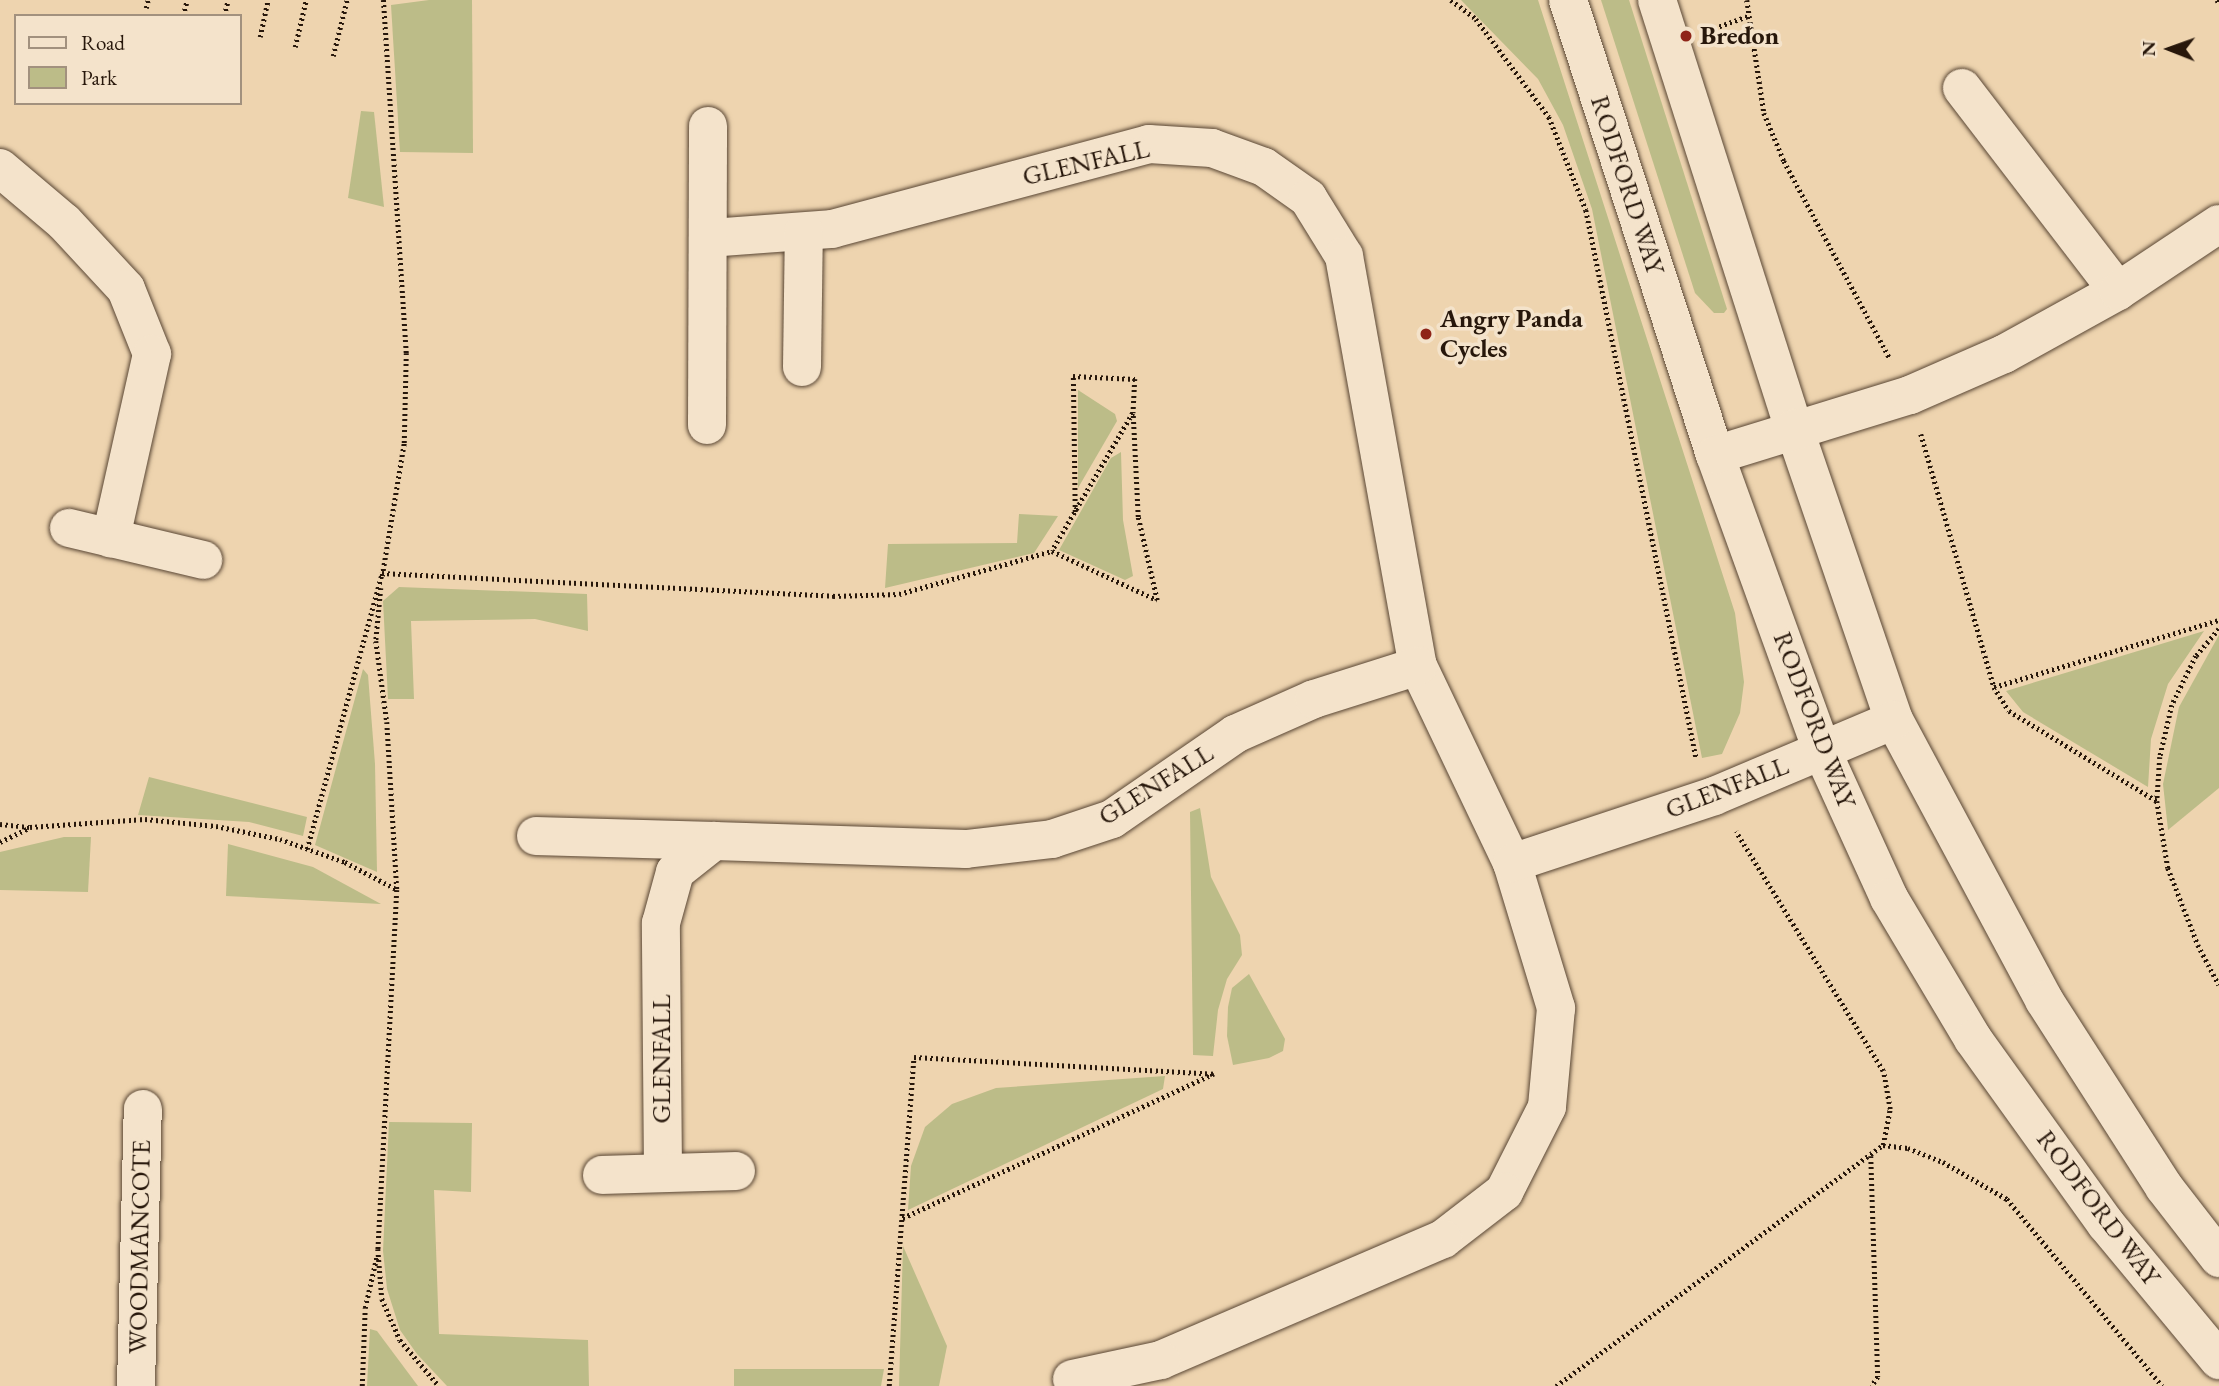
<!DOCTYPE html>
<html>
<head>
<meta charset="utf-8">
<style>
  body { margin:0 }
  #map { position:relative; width:2219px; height:1386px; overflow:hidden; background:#eed4af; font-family:"EB Garamond",serif }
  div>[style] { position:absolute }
  .green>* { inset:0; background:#bcbc88 }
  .path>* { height:4.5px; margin-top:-2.25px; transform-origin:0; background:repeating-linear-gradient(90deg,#27170b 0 2px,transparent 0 5.5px) }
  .roads { filter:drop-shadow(0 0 2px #594634) drop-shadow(0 0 2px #594634) }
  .minor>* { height:38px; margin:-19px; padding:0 19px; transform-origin:19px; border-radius:19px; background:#f4e3cb }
  .dots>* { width:19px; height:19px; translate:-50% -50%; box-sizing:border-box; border:4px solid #f4e3cb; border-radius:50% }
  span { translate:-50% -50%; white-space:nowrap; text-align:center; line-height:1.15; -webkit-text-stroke:7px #f4e3cb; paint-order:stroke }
  .poi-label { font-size:26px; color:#27170b; font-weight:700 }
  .left { translate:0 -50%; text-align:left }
  .street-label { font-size:26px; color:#27170b }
  .legend { position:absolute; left:14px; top:14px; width:228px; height:91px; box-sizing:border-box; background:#f4e3cb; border:2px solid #a2917e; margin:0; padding:9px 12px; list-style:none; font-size:21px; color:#27170b }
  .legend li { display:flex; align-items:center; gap:14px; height:35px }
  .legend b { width:35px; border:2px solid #a2917e }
  .north { position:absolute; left:2135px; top:14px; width:70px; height:70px; -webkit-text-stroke:5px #f4e3cb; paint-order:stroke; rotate:271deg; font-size:19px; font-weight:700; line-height:28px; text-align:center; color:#27170b }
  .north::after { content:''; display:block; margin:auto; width:24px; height:32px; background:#27170b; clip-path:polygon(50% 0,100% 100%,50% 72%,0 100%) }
</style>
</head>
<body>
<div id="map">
  <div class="green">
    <div style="clip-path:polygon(429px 0,472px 0,473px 153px,400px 152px,391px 5px)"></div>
    <div style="clip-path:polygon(1461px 0,1538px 0,1735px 613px,1744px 682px,1740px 713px,1722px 754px,1702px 758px,1592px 209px,1563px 125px,1538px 79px)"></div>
    <div style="clip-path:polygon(1601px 0,1629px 0,1727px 309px,1724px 313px,1714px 313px,1695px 293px)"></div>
    <div style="clip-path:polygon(361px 111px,374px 112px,384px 207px,348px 198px)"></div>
    <div style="clip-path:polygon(1078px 390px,1115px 414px,1117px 421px,1078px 488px)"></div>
    <div style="clip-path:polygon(1121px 452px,1123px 520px,1133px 576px,1125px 580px,1059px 550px,1111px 458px)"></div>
    <div style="clip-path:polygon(1019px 514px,1058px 516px,1034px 553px,885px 588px,888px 544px,1017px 543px)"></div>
    <div style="clip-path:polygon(399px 587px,587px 594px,588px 631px,535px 619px,411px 621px,414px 699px,388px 699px,383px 601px)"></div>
    <div style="clip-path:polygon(2204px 631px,2168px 684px,2151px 739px,2148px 787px,2023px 712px,2006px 691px)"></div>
    <div style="clip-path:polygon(2219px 635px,2219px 788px,2168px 830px,2163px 784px,2179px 707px)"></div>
    <div style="clip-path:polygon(363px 669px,368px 675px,375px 764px,377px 872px,315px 845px)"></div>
    <div style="clip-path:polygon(149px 777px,307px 817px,303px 836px,249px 822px,138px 815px)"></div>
    <div style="clip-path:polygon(1200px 808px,1211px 877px,1240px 935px,1242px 955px,1227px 979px,1218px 1010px,1213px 1056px,1193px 1055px,1190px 812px)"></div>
    <div style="clip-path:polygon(64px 837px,91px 837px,88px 892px,0 890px,0 852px)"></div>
    <div style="clip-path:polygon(228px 844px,313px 867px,381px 904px,226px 896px)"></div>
    <div style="clip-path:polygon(1249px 974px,1285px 1039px,1283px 1051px,1269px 1058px,1233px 1065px,1227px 1036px,1228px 1007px,1232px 988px)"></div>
    <div style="clip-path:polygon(1165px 1076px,1163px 1089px,908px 1210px,911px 1166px,925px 1127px,952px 1104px,996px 1088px)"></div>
    <div style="clip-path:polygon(389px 1122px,472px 1123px,471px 1192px,434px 1190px,439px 1334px,588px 1340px,589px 1386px,447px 1386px,417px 1354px,400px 1330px,387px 1289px,383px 1251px)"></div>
    <div style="clip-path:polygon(903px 1246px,947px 1346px,939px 1386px,899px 1386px)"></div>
    <div style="clip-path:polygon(370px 1329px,377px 1331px,418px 1386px,367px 1386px)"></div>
    <div style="clip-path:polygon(734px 1369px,884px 1369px,881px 1386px,734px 1386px)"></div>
  </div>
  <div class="path">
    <div style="left:1451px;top:0;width:31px;rotate:37deg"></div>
    <div style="left:1476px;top:19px;width:122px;rotate:53.3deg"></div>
    <div style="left:1549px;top:117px;width:100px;rotate:68.3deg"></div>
    <div style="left:1586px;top:210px;width:558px;rotate:78.63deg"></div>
    <div style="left:1747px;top:0;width:114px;rotate:81.4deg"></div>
    <div style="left:1764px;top:113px;width:52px;rotate:67.4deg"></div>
    <div style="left:1784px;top:161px;width:225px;rotate:61.8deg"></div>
    <div style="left:2217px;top:0;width:4px;rotate:56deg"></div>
    <div style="left:146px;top:8px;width:8px;rotate:-76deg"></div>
    <div style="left:183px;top:16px;width:16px;rotate:-76deg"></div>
    <div style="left:224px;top:16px;width:16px;rotate:-76deg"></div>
    <div style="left:1709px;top:30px;width:41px;rotate:-19.7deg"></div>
    <div style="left:260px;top:37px;width:38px;rotate:-78deg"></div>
    <div style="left:295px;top:47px;width:48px;rotate:-76.8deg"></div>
    <div style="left:333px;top:56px;width:58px;rotate:-76deg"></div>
    <div style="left:1921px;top:434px;width:263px;rotate:73.9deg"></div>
    <div style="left:1994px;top:687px;width:28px;rotate:58deg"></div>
    <div style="left:2009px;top:711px;width:173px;rotate:31.3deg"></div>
    <div style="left:1075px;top:512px;width:136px;rotate:-90.8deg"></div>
    <div style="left:1073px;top:376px;width:62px;rotate:2.8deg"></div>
    <div style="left:1135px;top:379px;width:34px;rotate:93deg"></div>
    <div style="left:382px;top:576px;width:135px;rotate:-80.6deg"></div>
    <div style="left:404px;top:443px;width:90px;rotate:-88.7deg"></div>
    <div style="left:406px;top:353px;width:354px;rotate:-93.7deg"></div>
    <div style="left:381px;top:588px;width:53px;rotate:95.4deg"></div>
    <div style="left:376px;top:641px;width:82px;rotate:82.3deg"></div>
    <div style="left:387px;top:722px;width:168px;rotate:86.6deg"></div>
    <div style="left:397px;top:890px;width:360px;rotate:93deg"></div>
    <div style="left:378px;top:1249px;width:50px;rotate:85.4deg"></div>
    <div style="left:382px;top:1299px;width:45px;rotate:66.3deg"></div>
    <div style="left:400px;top:1340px;width:60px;rotate:49.7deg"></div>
    <div style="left:2219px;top:629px;width:35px;rotate:130deg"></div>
    <div style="left:2196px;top:656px;width:55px;rotate:116.1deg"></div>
    <div style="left:2172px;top:705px;width:53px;rotate:103deg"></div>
    <div style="left:2160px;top:757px;width:44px;rotate:93.9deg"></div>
    <div style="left:2157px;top:801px;width:68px;rotate:80.7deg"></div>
    <div style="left:2168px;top:868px;width:83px;rotate:68.7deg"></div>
    <div style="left:2198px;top:945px;width:45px;rotate:62.3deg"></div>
    <div style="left:1994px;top:687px;width:235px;rotate:-16.6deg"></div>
    <div style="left:0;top:824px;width:30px;rotate:6deg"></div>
    <div style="left:30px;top:827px;width:115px;rotate:-4deg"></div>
    <div style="left:145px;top:819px;width:71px;rotate:5.6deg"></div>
    <div style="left:216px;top:826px;width:65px;rotate:11.5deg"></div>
    <div style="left:280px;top:839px;width:69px;rotate:19.5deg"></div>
    <div style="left:345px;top:862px;width:58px;rotate:27.9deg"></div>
    <div style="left:0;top:842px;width:32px;rotate:-26deg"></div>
    <div style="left:307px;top:849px;width:286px;rotate:-74.8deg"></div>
    <div style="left:382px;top:573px;width:452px;rotate:2.9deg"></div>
    <div style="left:833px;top:596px;width:66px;rotate:-1.7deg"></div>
    <div style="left:899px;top:594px;width:159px;rotate:-15.7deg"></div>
    <div style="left:1052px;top:551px;width:116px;rotate:25deg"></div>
    <div style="left:1157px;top:600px;width:85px;rotate:-102.9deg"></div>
    <div style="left:1138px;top:517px;width:104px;rotate:-92.8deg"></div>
    <div style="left:1133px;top:413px;width:160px;rotate:120.4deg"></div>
    <div style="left:1883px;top:1145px;width:25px;rotate:7deg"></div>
    <div style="left:1908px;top:1148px;width:38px;rotate:22deg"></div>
    <div style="left:1943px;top:1162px;width:74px;rotate:30deg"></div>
    <div style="left:2007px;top:1199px;width:243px;rotate:50.3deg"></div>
    <div style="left:1871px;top:1156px;width:221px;rotate:88.2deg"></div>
    <div style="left:1878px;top:1377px;width:11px;rotate:124deg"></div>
    <div style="left:362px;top:1386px;width:78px;rotate:-87.8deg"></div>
    <div style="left:365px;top:1308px;width:54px;rotate:-77.2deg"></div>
    <div style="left:889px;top:1386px;width:330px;rotate:-85.7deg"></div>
    <div style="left:914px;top:1057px;width:300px;rotate:3.2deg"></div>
    <div style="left:1214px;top:1074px;width:344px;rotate:155.1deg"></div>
    <div style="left:1556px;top:1386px;width:406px;rotate:-36.4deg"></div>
    <div style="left:1883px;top:1145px;width:37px;rotate:-79deg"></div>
    <div style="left:1890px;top:1109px;width:39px;rotate:-100deg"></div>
    <div style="left:1883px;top:1071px;width:281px;rotate:-121.6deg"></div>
  </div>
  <div class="roads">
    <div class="minor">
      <div style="left:1568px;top:0;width:478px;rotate:72.1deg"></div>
      <div style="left:1715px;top:455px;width:315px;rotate:70.1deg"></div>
      <div style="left:1822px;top:751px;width:162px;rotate:65.5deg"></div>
      <div style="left:1889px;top:898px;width:164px;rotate:59.2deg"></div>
      <div style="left:1973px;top:1039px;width:228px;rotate:54.3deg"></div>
      <div style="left:2106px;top:1224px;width:177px;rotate:50.3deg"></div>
      <div style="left:1657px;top:0;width:449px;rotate:72.3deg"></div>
      <div style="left:1794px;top:428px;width:309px;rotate:71.1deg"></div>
      <div style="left:1894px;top:720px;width:318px;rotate:61.8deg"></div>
      <div style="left:2044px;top:1000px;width:222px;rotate:57.3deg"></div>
      <div style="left:2164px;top:1187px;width:90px;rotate:52.2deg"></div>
      <div style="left:1962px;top:88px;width:256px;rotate:52.5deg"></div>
      <div style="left:0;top:168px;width:84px;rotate:40.2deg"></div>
      <div style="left:64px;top:222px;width:91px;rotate:47.2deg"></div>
      <div style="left:126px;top:289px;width:70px;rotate:68.2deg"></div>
      <div style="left:152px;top:354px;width:189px;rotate:102.6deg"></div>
      <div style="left:710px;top:238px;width:122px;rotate:-4.2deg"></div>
      <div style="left:832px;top:229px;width:328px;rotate:-15deg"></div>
      <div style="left:1149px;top:144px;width:63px;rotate:3.6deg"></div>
      <div style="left:1212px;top:148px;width:55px;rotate:20.1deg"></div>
      <div style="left:1264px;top:167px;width:54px;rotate:35.2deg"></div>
      <div style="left:1308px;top:198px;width:68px;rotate:58.2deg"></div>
      <div style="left:1344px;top:256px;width:417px;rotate:79.8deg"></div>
      <div style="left:1418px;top:666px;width:218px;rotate:64.5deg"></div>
      <div style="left:1512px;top:863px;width:152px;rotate:73.1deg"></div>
      <div style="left:1556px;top:1008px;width:99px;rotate:95.2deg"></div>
      <div style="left:1547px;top:1107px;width:95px;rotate:116.8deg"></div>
      <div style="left:1504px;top:1192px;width:77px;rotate:142.4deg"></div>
      <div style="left:1443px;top:1239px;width:307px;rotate:156.8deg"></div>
      <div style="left:1161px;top:1360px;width:91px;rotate:167.9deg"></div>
      <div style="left:802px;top:367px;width:135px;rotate:-89.2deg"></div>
      <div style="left:707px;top:425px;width:299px;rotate:-89.8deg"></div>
      <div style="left:1715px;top:455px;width:204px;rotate:-17.1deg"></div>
      <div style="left:1910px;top:395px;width:103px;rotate:-23.6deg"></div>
      <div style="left:2004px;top:354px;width:130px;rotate:-28.9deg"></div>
      <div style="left:2118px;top:291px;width:121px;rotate:-33.6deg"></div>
      <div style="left:69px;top:528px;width:138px;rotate:13.4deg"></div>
      <div style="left:536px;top:836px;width:178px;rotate:1.6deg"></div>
      <div style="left:1512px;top:863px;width:213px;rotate:-18.3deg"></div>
      <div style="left:1714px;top:796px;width:195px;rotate:-22.9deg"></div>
      <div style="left:663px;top:1172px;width:249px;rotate:-90.5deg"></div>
      <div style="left:661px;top:923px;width:53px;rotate:-74.6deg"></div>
      <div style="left:675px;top:872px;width:50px;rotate:-38.5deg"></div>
      <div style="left:714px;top:841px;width:252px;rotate:1.8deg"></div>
      <div style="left:966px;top:849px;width:87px;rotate:-6.6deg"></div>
      <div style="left:1052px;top:839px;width:63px;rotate:-18.4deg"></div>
      <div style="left:1112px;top:819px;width:150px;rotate:-34.6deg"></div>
      <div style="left:1235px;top:734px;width:86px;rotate:-23.9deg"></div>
      <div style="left:1314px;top:699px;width:109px;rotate:-17.6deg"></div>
      <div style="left:602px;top:1175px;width:134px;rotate:-1.7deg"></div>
      <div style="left:136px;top:1386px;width:277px;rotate:-88.6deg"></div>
    </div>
  </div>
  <div class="dots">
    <div style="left:1686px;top:36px;background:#8f2418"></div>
    <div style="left:1426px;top:334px;background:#8f2418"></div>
  </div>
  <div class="poi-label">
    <span class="left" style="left:1700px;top:36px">Bredon</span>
    <span class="left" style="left:1440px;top:334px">Angry Panda<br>Cycles</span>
  </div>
  <div class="street-label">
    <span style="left:1086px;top:163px;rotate:-13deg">GLENFALL</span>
    <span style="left:1627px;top:185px;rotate:72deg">RODFORD WAY</span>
    <span style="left:1814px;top:720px;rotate:69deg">RODFORD WAY</span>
    <span style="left:1156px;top:785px;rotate:-32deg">GLENFALL</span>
    <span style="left:1727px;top:788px;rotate:-21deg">GLENFALL</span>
    <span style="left:662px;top:1059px;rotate:-90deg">GLENFALL</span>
    <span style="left:2098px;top:1208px;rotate:53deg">RODFORD WAY</span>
    <span style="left:140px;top:1247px;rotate:-89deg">WOODMANCOTE</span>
  </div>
  <ul class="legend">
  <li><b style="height:9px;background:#f4e3cb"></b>Road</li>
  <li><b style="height:19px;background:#bcbc88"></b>Park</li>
  </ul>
  <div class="north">N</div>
</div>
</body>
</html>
